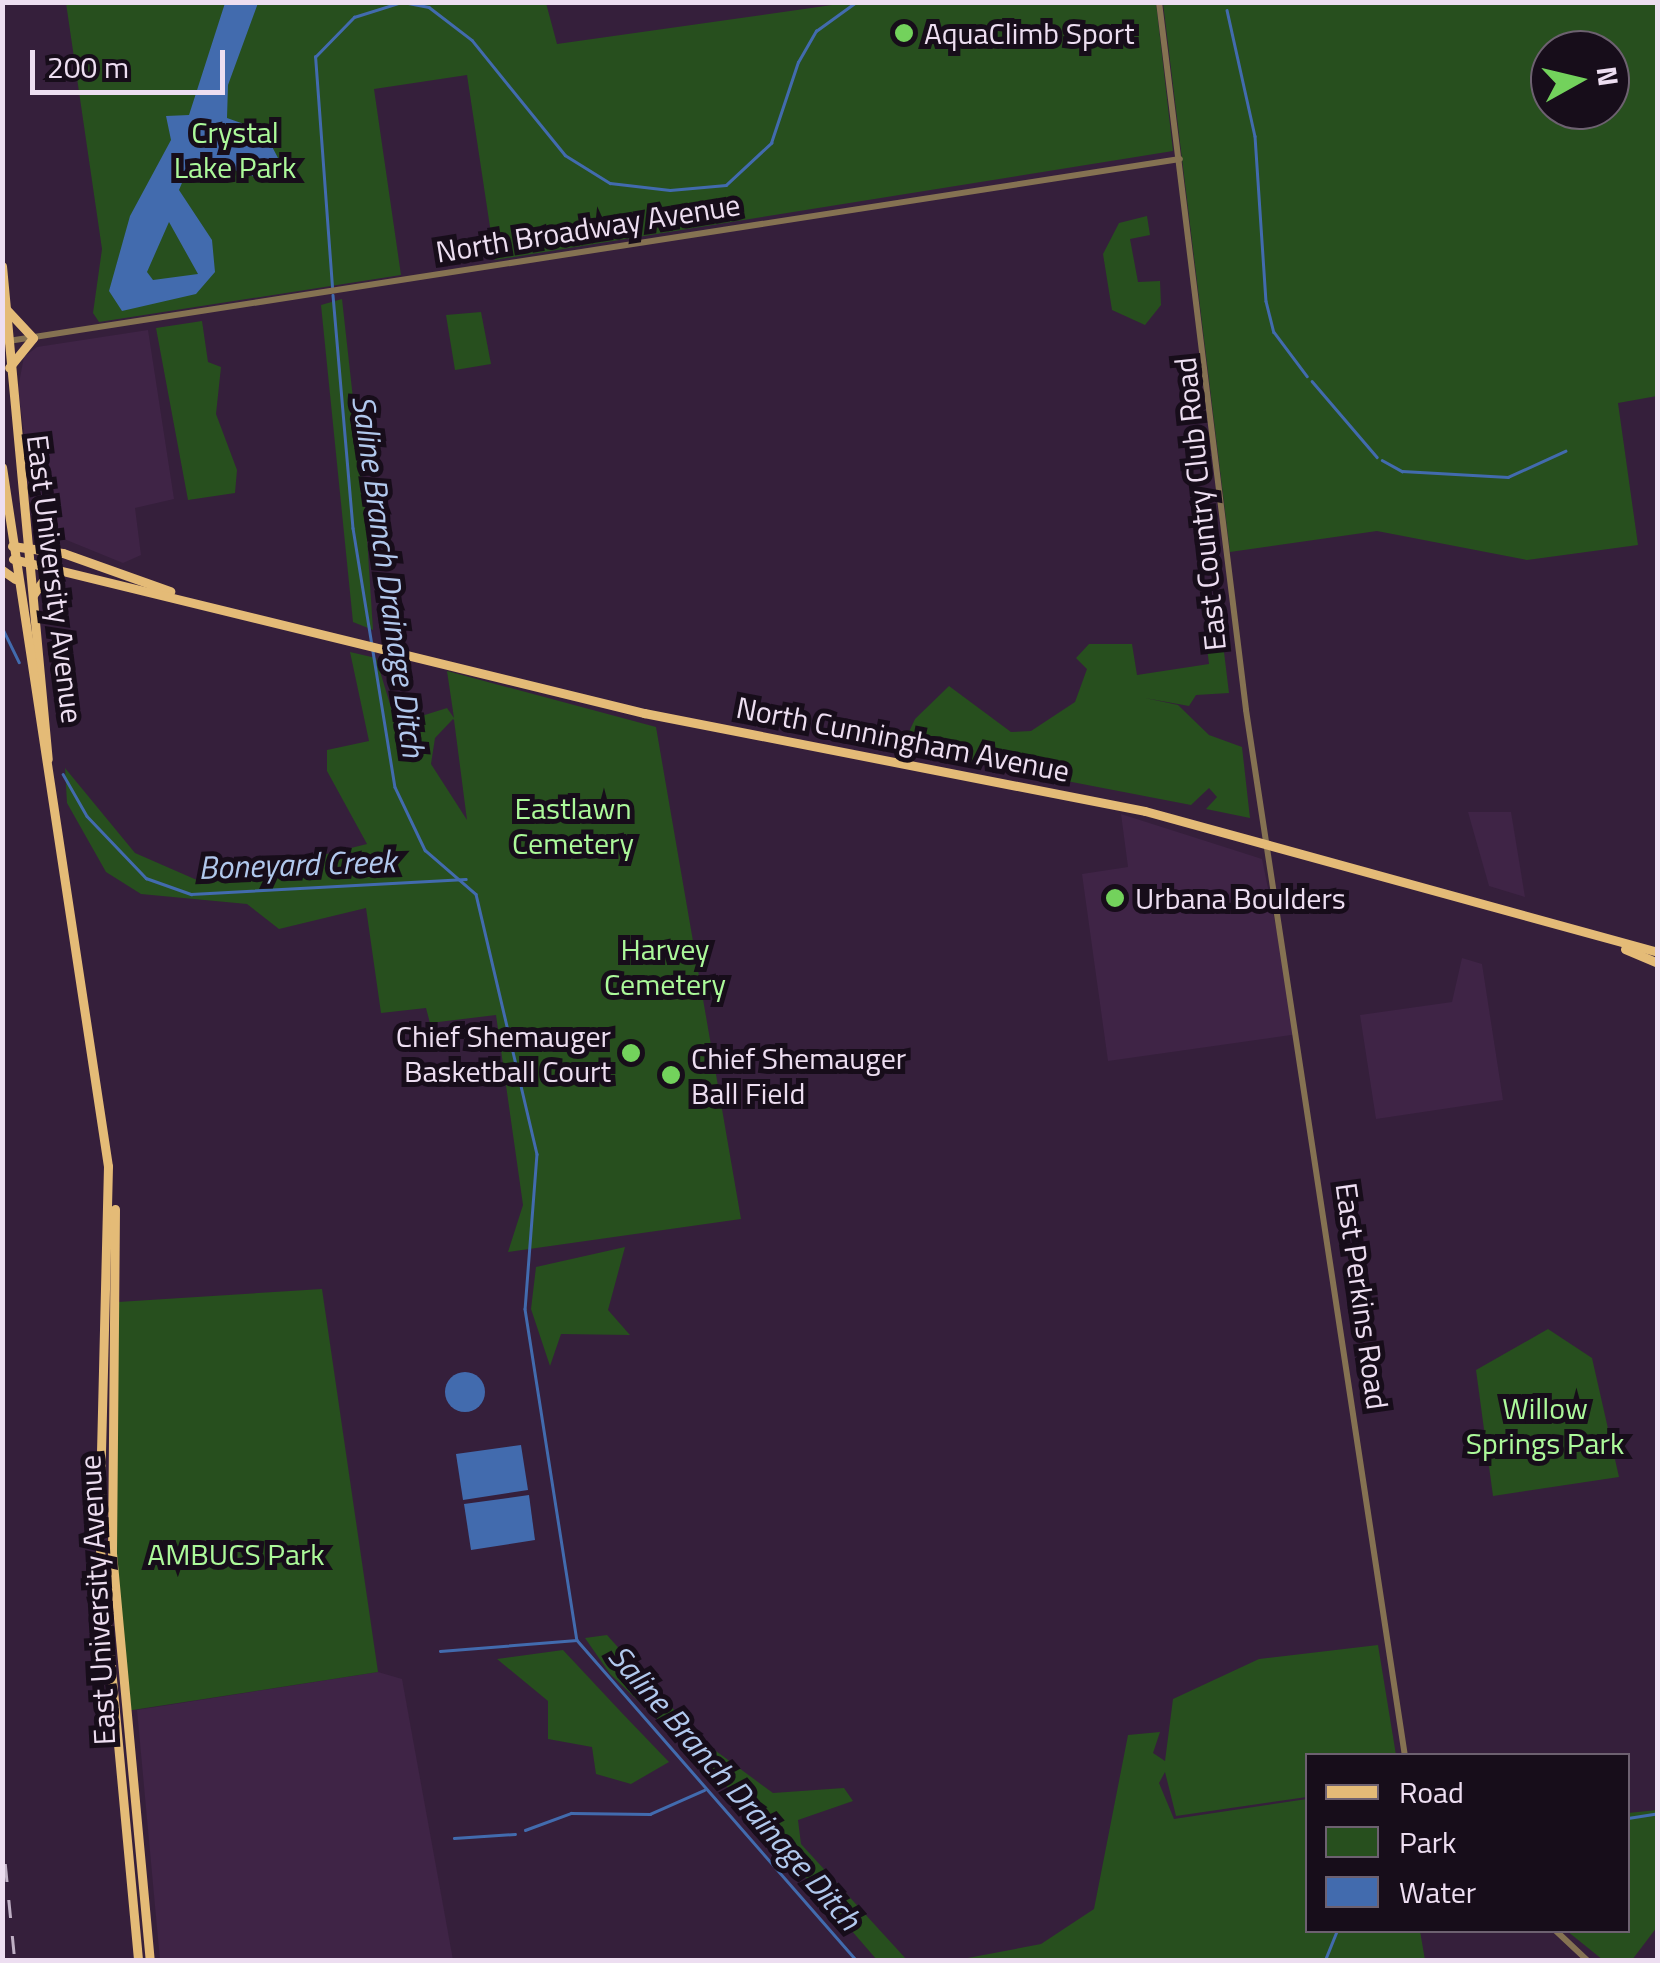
<!DOCTYPE html>
<html>
<head>
<meta charset="utf-8">
<style>
  body { margin:0 }
  #map { position:relative; width:1660px; height:1963px; overflow:hidden; background:#351f3b; font-family:"Titillium Web",sans-serif }
  div>[style] { position:absolute }
  .built>* { inset:0; background:#3f2446 }
  .green>* { inset:0; background:#274f1e }
  .water>* { inset:0; background:#426bae }
  .round { border-radius:50% }
  .stream>* { height:2.5px; margin:-1.25px; padding:0 1.25px; transform-origin:1.25px; border-radius:1.25px; background:#426bae }
  .tertiary>* { height:6px; margin:-3px; padding:0 3px; transform-origin:3px; border-radius:3px; background:#857252 }
  .primary>* { height:9px; margin:-4.5px; padding:0 4.5px; transform-origin:4.5px; border-radius:4.5px; background:#e4bb77 }
  .rail>* { height:2.5px; margin-top:-1.25px; transform-origin:0; background:repeating-linear-gradient(90deg,#bfafc4 0 18px,transparent 0 36px) }
  .dots>* { width:28px; height:28px; translate:-50% -50%; box-sizing:border-box; border:5px solid #170d1a; border-radius:50% }
  span { translate:-50% -50%; white-space:nowrap; text-align:center; line-height:1.15; -webkit-text-stroke:10px #170d1a; paint-order:stroke }
  .poi-label { font-size:30px; color:#eddef1 }
  .left { translate:0 -50%; text-align:left }
  .right { translate:-100% -50%; text-align:right }
  .park-label { font-size:30px; color:#acf99a }
  .street-label { font-size:30px; color:#eddef1 }
  .water-label { font-size:32px; color:#b1c8ed; font-style:italic }
  .frame { position:absolute; inset:0; border:5px solid #eddef1; pointer-events:none }
  .legend { position:absolute; left:1305px; top:1753px; width:325px; height:180px; box-sizing:border-box; background:#170d1a; border:2px solid #6d6170; margin:0; padding:12px 18px; list-style:none; font-size:30px; color:#eddef1 }
  .legend li { display:flex; align-items:center; gap:20px; height:50px }
  .legend b { width:50px; border:2px solid #6d6170 }
  .north { position:absolute; left:1530px; top:30px; width:100px; height:100px; box-sizing:border-box; background:#170d1a; border:2px solid #6d6170; border-radius:50%; rotate:82deg; font-size:28px; font-weight:700; line-height:40px; text-align:center; color:#eddef1 }
  .north::after { content:''; display:block; margin:auto; width:35px; height:45px; background:#73d25c; clip-path:polygon(50% 0,100% 100%,50% 72%,0 100%) }
  .scale { position:absolute; left:30px; top:50px; width:195px; height:45px; box-sizing:border-box; border:5px solid #eddef1; border-top:0; padding-left:12px; font-size:30px; line-height:35px; white-space:nowrap; color:#eddef1; -webkit-text-stroke:8px #170d1a; paint-order:stroke }
</style>
</head>
<body>
<div id="map">
  <div class="built">
    <div style="clip-path:polygon(148px 330px,174px 499px,135px 508px,141px 555px,123px 563px,37px 528px,18px 388px,24px 357px,37px 347px)"></div>
    <div style="clip-path:polygon(1468px 812px,1511px 812px,1525px 897px,1489px 886px)"></div>
    <div style="clip-path:polygon(1121px 814px,1262px 859px,1298px 1034px,1108px 1061px,1082px 874px,1128px 867px)"></div>
    <div style="clip-path:polygon(1462px 958px,1482px 964px,1503px 1100px,1376px 1119px,1360px 1015px,1452px 1002px)"></div>
    <div style="clip-path:polygon(378px 1672px,402px 1679px,453px 1960px,160px 1960px,137px 1710px)"></div>
  </div>
  <div class="green">
    <div style="clip-path:polygon(853px 2px,1156px 3px,1173px 151px,495px 260px,467px 75px,374px 89px,401px 275px,99px 322px,93px 313px,102px 249px,66px 3px,546px 3px,557px 44px)"></div>
    <div style="clip-path:polygon(evenodd,1163px 3px,1657px 3px,1657px 396px,1618px 403px,1638px 545px,1527px 560px,1377px 531px,1230px 552px,1163px 3px,1550px 50px,1610px 50px,1610px 110px,1550px 110px,1550px 50px)"></div>
    <div style="clip-path:polygon(1147px 216px,1150px 235px,1130px 239px,1138px 282px,1160px 281px,1161px 305px,1145px 325px,1112px 310px,1103px 254px,1119px 223px)"></div>
    <div style="clip-path:polygon(342px 299px,365px 507px,373px 630px,353px 622px,321px 305px)"></div>
    <div style="clip-path:polygon(481px 312px,491px 364px,455px 370px,446px 315px)"></div>
    <div style="clip-path:polygon(202px 321px,208px 362px,221px 367px,216px 414px,237px 470px,235px 493px,188px 500px,156px 328px)"></div>
    <div style="clip-path:polygon(1220px 619px,1229px 693px,1196px 695px,1189px 706px,1145px 698px,1178px 705px,1209px 735px,1242px 747px,1250px 818px,1206px 809px,1217px 797px,1209px 788px,1191px 805px,901px 749px,915px 719px,949px 686px,1011px 732px,1031px 731px,1075px 702px,1087px 669px,1076px 658px,1089px 644px,1132px 644px,1137px 675px,1209px 664px,1205px 630px)"></div>
    <div style="clip-path:polygon(evenodd,350px 652px,376px 658px,396px 724px,447px 708px,454px 718px,447px 671px,656px 727px,741px 1219px,508px 1252px,523px 1205px,496px 1015px,430px 1023px,426px 1008px,381px 1013px,366px 908px,279px 929px,247px 904px,141px 894px,106px 872px,67px 803px,65px 768px,135px 853px,206px 884px,367px 844px,327px 771px,327px 750px,369px 741px,350px 652px,453px 719px,454px 720px,467px 820px,431px 764px,435px 738px,453px 719px)"></div>
    <div style="clip-path:polygon(625px 1247px,608px 1310px,630px 1335px,561px 1334px,550px 1366px,531px 1309px,536px 1267px)"></div>
    <div style="clip-path:polygon(322px 1289px,378px 1672px,126px 1711px,115px 1597px,118px 1302px)"></div>
    <div style="clip-path:polygon(1548px 1329px,1592px 1358px,1619px 1477px,1493px 1496px,1476px 1370px)"></div>
    <div style="clip-path:polygon(607px 1635px,701px 1740px,773px 1793px,844px 1788px,853px 1801px,798px 1820px,801px 1844px,907px 1960px,877px 1960px,722px 1781px,610px 1674px,585px 1638px)"></div>
    <div style="clip-path:polygon(1378px 1645px,1396px 1755px,1308px 1756px,1307px 1797px,1176px 1816px,1165px 1772px,1159px 1783px,1174px 1819px,1307px 1799px,1308px 1930px,1420px 1931px,1425px 1960px,957px 1960px,1041px 1944px,1094px 1909px,1128px 1735px,1160px 1732px,1153px 1753px,1165px 1761px,1173px 1699px,1259px 1659px)"></div>
    <div style="clip-path:polygon(563px 1650px,621px 1712px,669px 1762px,631px 1784px,596px 1774px,592px 1747px,548px 1739px,548px 1701px,497px 1659px)"></div>
    <div style="clip-path:polygon(1657px 1810px,1657px 1927px,1632px 1960px,1603px 1960px,1567px 1931px,1628px 1930px,1628px 1813px)"></div>
  </div>
  <div class="water">
    <div style="clip-path:polygon(evenodd,225px 3px,258px 3px,228px 85px,227px 118px,264px 131px,278px 158px,255px 177px,205px 160px,187px 171px,179px 190px,212px 240px,215px 272px,196px 294px,122px 311px,109px 291px,130px 216px,171px 140px,166px 116px,189px 115px,225px 3px,169px 222px,198px 274px,153px 280px,147px 272px,169px 222px)"></div>
    <div class="round" style="left:445px;top:1372px;width:40px;height:40px"></div>
    <div style="clip-path:polygon(521px 1445px,528px 1490px,463px 1500px,456px 1454px)"></div>
    <div style="clip-path:polygon(529px 1495px,535px 1540px,471px 1550px,464px 1504px)"></div>
  </div>
  <div class="stream">
    <div style="left:403px;top:2px;width:26px;rotate:11deg"></div>
    <div style="left:429px;top:7px;width:54px;rotate:37.5deg"></div>
    <div style="left:472px;top:40px;width:148px;rotate:51deg"></div>
    <div style="left:565px;top:155px;width:53px;rotate:31.9deg"></div>
    <div style="left:610px;top:183px;width:60px;rotate:6.7deg"></div>
    <div style="left:670px;top:190px;width:56px;rotate:-5.1deg"></div>
    <div style="left:726px;top:185px;width:62px;rotate:-43deg"></div>
    <div style="left:771px;top:143px;width:85px;rotate:-71.6deg"></div>
    <div style="left:798px;top:62px;width:36px;rotate:-60deg"></div>
    <div style="left:816px;top:31px;width:49px;rotate:-35.9deg"></div>
    <div style="left:1225px;top:2px;width:1px;rotate:45deg"></div>
    <div style="left:1227px;top:10px;width:129px;rotate:77.5deg"></div>
    <div style="left:1255px;top:136px;width:165px;rotate:86.2deg"></div>
    <div style="left:1266px;top:301px;width:32px;rotate:76deg"></div>
    <div style="left:1274px;top:332px;width:55px;rotate:53.1deg"></div>
    <div style="left:332px;top:287px;width:231px;rotate:-94.2deg"></div>
    <div style="left:315px;top:57px;width:56px;rotate:-45.7deg"></div>
    <div style="left:354px;top:17px;width:50px;rotate:-17.4deg"></div>
    <div style="left:333px;top:295px;width:234px;rotate:85.1deg"></div>
    <div style="left:353px;top:528px;width:262px;rotate:80.8deg"></div>
    <div style="left:395px;top:787px;width:70px;rotate:64.5deg"></div>
    <div style="left:425px;top:850px;width:67px;rotate:40.8deg"></div>
    <div style="left:476px;top:894px;width:267px;rotate:76.8deg"></div>
    <div style="left:537px;top:1154px;width:155px;rotate:94.4deg"></div>
    <div style="left:525px;top:1309px;width:335px;rotate:81.1deg"></div>
    <div style="left:577px;top:1640px;width:425px;rotate:48.9deg"></div>
    <div style="left:1312px;top:381px;width:100px;rotate:49.5deg"></div>
    <div style="left:1382px;top:460px;width:23px;rotate:29deg"></div>
    <div style="left:1402px;top:471px;width:106px;rotate:3.2deg"></div>
    <div style="left:1508px;top:477px;width:63px;rotate:-24.5deg"></div>
    <div style="left:2px;top:627px;width:39px;rotate:64deg"></div>
    <div style="left:63px;top:774px;width:48px;rotate:60.3deg"></div>
    <div style="left:87px;top:816px;width:86px;rotate:46.4deg"></div>
    <div style="left:146px;top:878px;width:48px;rotate:19.6deg"></div>
    <div style="left:191px;top:894px;width:275px;rotate:-3.1deg"></div>
    <div style="left:440px;top:1651px;width:137px;rotate:-4.6deg"></div>
    <div style="left:1628px;top:1818px;width:30px;rotate:-9deg"></div>
    <div style="left:525px;top:1830px;width:49px;rotate:-20.3deg"></div>
    <div style="left:571px;top:1813px;width:79px;rotate:0.7deg"></div>
    <div style="left:650px;top:1814px;width:59px;rotate:-24deg"></div>
    <div style="left:454px;top:1838px;width:61px;rotate:-3.8deg"></div>
    <div style="left:1325px;top:1960px;width:32px;rotate:-68deg"></div>
  </div>
  <div class="tertiary">
    <div style="left:1159px;top:2px;width:713px;rotate:82.99deg"></div>
    <div style="left:1246px;top:710px;width:1058px;rotate:81.36deg"></div>
    <div style="left:2px;top:342px;width:1192px;rotate:-8.83deg"></div>
    <div style="left:1555px;top:1930px;width:44px;rotate:43.2deg"></div>
  </div>
  <div class="primary">
    <div style="left:2px;top:266px;width:495px;rotate:84.7deg"></div>
    <div style="left:7px;top:310px;width:38px;rotate:47deg"></div>
    <div style="left:33px;top:338px;width:38px;rotate:129deg"></div>
    <div style="left:2px;top:467px;width:707px;rotate:81.38deg"></div>
    <div style="left:108px;top:1166px;width:373px;rotate:91.4deg"></div>
    <div style="left:99px;top:1539px;width:423px;rotate:84.7deg"></div>
    <div style="left:12px;top:546px;width:51px;rotate:7.8deg"></div>
    <div style="left:63px;top:553px;width:114px;rotate:19.6deg"></div>
    <div style="left:13px;top:559px;width:650px;rotate:13.72deg"></div>
    <div style="left:644px;top:713px;width:510px;rotate:11.07deg"></div>
    <div style="left:1145px;top:811px;width:532px;rotate:15.37deg"></div>
    <div style="left:2px;top:570px;width:16px;rotate:35deg"></div>
    <div style="left:33px;top:595px;width:35px;rotate:-55deg"></div>
    <div style="left:1625px;top:949px;width:36px;rotate:23deg"></div>
    <div style="left:115px;top:1209px;width:344px;rotate:90.5deg"></div>
    <div style="left:112px;top:1553px;width:409px;rotate:84.7deg"></div>
  </div>
  <div class="rail">
    <div style="left:2px;top:1828px;width:133px;rotate:84.4deg"></div>
  </div>
  <div class="dots">
    <div style="left:904px;top:33px;background:#73d25c"></div>
    <div style="left:1115px;top:898px;background:#73d25c"></div>
    <div style="left:631px;top:1053px;background:#73d25c"></div>
    <div style="left:671px;top:1075px;background:#73d25c"></div>
  </div>
  <div class="poi-label">
    <span class="left" style="left:924px;top:33px">AquaClimb Sport</span>
    <span class="left" style="left:1135px;top:898px">Urbana Boulders</span>
    <span class="right" style="left:611px;top:1053px">Chief Shemauger<br>Basketball Court</span>
    <span class="left" style="left:691px;top:1075px">Chief Shemauger<br>Ball Field</span>
  </div>
  <div class="park-label">
    <span style="left:235px;top:149px">Crystal<br>Lake Park</span>
    <span style="left:573px;top:825px">Eastlawn<br>Cemetery</span>
    <span style="left:665px;top:966px">Harvey<br>Cemetery</span>
    <span style="left:1545px;top:1425px">Willow<br>Springs Park</span>
    <span style="left:236px;top:1554px">AMBUCS Park</span>
  </div>
  <div class="street-label">
    <span style="left:588px;top:228px;rotate:-9deg">North Broadway Avenue</span>
    <span style="left:1200px;top:504px;rotate:-96deg">East Country Club Road</span>
    <span style="left:55px;top:579px;rotate:83deg">East University Avenue</span>
    <span style="left:903px;top:739px;rotate:11deg">North Cunningham Avenue</span>
    <span style="left:1362px;top:1296px;rotate:82deg">East Perkins Road</span>
    <span style="left:97px;top:1600px;rotate:-93deg">East University Avenue</span>
  </div>
  <div class="water-label">
    <span style="left:389px;top:576px;rotate:82deg">Saline Branch Drainage Ditch</span>
    <span style="left:297px;top:864px;rotate:-2deg">Boneyard Creek</span>
    <span style="left:735px;top:1787px;rotate:49deg">Saline Branch Drainage Ditch</span>
  </div>
  <div class="frame"></div>
  <ul class="legend">
  <li><b style="height:12px;background:#e4bb77"></b>Road</li>
  <li><b style="height:28px;background:#274f1e"></b>Park</li>
  <li><b style="height:28px;background:#426bae"></b>Water</li>
  </ul>
  <div class="north">N</div>
  <div class="scale">200 m</div>
</div>
</body>
</html>
